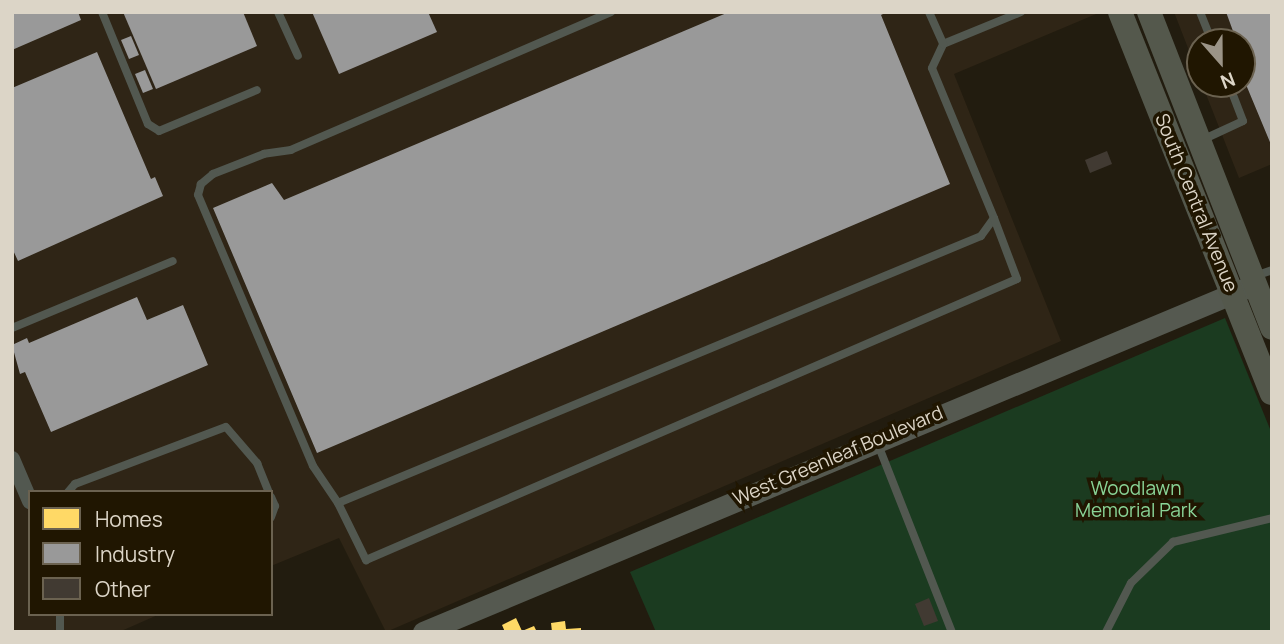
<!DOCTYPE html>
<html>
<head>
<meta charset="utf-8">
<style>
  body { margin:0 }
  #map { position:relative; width:1284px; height:644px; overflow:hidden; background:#221c0f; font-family:Manrope,sans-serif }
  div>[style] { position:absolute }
  .industrial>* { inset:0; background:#2f2516 }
  .green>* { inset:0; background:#1b3b20 }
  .homes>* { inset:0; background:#ffd966 }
  .industry>* { inset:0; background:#999 }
  .building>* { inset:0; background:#413a32 }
  .lane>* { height:8px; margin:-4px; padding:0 4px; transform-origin:4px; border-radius:4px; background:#525850 }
  .street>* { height:16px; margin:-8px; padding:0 8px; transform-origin:8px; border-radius:8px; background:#525850 }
  .secondary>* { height:21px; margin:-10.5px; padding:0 10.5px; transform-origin:10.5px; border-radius:10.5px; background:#555950 }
  .primary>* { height:24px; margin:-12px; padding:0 12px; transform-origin:12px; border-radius:12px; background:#54584c }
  span { translate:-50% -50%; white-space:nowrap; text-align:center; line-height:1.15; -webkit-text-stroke:7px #201601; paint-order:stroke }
  .street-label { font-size:19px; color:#dcd5c7 }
  .park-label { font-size:19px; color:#89d497 }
  .frame { position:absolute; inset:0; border:14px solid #dcd5c7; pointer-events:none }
  .legend { position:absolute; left:28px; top:490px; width:245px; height:126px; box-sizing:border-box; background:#201601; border:2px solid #6b6250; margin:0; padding:9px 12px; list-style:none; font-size:21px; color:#dcd5c7 }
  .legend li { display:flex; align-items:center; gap:14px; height:35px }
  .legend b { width:35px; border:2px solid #6b6250 }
  .north { position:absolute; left:1186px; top:28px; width:70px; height:70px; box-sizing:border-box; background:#201601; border:2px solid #6b6250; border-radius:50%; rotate:159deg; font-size:19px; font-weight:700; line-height:28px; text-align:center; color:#dcd5c7 }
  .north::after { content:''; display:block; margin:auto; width:24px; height:32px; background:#9b9487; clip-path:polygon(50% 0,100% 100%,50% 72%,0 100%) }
</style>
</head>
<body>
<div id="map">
  <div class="industrial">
    <div style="clip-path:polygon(12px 12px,1101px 12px,954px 74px,1061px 341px,386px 632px,339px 538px,271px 566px,271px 492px,30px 492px,30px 614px,160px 614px,119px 632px,12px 632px)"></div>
    <div style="clip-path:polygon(1174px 12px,1272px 12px,1272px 164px,1239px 178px,1202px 84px,1242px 84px,1242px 42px,1200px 42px,1200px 79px)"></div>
  </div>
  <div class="green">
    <div style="clip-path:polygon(1225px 318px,1272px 434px,1272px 632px,656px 632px,630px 572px)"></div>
  </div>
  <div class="homes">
    <div style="clip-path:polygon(516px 618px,522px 631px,534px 626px,537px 632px,505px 632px,502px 625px)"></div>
    <div style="clip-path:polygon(565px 621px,566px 629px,581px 628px,581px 632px,552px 632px,551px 623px)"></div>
  </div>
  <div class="industry">
    <div style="clip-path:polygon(12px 12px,78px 12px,81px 20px,12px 50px)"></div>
    <div style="clip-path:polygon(123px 12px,243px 12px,257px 46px,156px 89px)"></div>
    <div style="clip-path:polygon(312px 12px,428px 12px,437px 32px,339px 74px)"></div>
    <div style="clip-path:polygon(729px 12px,887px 12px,881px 15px,950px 184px,317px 453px,213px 208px,272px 183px,284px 200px)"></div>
    <div style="clip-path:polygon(1226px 12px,1272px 12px,1272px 147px,1242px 75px,1247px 71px,1242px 42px,1237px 42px)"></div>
    <div style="clip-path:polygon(131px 36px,139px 55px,129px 59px,121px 40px)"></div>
    <div style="clip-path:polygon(97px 52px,151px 179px,155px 177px,163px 196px,18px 261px,12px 248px,12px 88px)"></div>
    <div style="clip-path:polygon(145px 70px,153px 89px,143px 93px,135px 74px)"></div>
    <div style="clip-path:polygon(137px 297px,147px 320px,183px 305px,208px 365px,51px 432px,25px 372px,20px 374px,12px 345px,27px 338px,29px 343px)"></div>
  </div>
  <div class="building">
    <div style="clip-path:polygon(1107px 151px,1112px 164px,1090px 173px,1085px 160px)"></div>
    <div style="clip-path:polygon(929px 598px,938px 621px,924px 626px,915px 604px)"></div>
  </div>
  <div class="lane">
    <div style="left:102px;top:12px;width:121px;rotate:67.7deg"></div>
    <div style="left:148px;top:124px;width:13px;rotate:32deg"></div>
    <div style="left:159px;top:131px;width:106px;rotate:-22.7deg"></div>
    <div style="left:278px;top:12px;width:48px;rotate:65.6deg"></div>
    <div style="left:611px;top:12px;width:348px;rotate:156.7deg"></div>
    <div style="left:291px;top:150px;width:27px;rotate:172deg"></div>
    <div style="left:264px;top:154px;width:55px;rotate:158.6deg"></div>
    <div style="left:213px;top:174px;width:16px;rotate:140deg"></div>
    <div style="left:201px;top:184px;width:11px;rotate:105deg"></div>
    <div style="left:198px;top:195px;width:294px;rotate:67deg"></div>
    <div style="left:313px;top:466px;width:45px;rotate:56deg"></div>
    <div style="left:338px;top:503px;width:696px;rotate:-22.55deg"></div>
    <div style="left:981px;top:236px;width:22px;rotate:-54deg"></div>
    <div style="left:994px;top:218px;width:162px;rotate:-112.5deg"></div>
    <div style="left:932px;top:68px;width:26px;rotate:-65deg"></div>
    <div style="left:943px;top:44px;width:84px;rotate:-22.3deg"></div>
    <div style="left:929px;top:12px;width:35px;rotate:66deg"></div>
    <div style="left:1200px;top:12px;width:32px;rotate:68deg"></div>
    <div style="left:1202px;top:140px;width:45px;rotate:-24.9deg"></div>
    <div style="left:1243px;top:121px;width:40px;rotate:-111deg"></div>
    <div style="left:1255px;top:276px;width:18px;rotate:-19deg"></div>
    <div style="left:12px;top:328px;width:174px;rotate:-22.6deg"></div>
    <div style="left:877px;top:442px;width:204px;rotate:68.5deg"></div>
    <div style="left:68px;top:492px;width:11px;rotate:-49deg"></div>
    <div style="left:75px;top:484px;width:161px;rotate:-20.7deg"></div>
    <div style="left:226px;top:427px;width:48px;rotate:49.3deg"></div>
    <div style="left:257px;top:463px;width:31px;rotate:68deg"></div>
    <div style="left:271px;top:497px;width:10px;rotate:66deg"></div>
    <div style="left:275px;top:506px;width:12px;rotate:110deg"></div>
    <div style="left:338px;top:503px;width:64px;rotate:63.8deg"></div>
    <div style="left:366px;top:560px;width:709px;rotate:-23.35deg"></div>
    <div style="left:1017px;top:279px;width:65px;rotate:-110.7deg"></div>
    <div style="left:60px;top:614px;width:18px;rotate:90deg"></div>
    <div style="left:1106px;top:632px;width:55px;rotate:-63deg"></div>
    <div style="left:1131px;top:583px;width:59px;rotate:-44.3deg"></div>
    <div style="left:1173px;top:542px;width:102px;rotate:-13.6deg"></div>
  </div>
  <div class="street">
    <div style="left:12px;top:459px;width:46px;rotate:66.8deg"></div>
  </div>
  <div class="secondary">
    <div style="left:423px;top:632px;width:894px;rotate:-22.69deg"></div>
  </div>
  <div class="primary">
    <div style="left:1120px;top:12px;width:410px;rotate:68.3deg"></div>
    <div style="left:1149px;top:12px;width:339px;rotate:68.7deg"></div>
  </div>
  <div class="street-label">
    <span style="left:1196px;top:203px;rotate:68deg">South Central Avenue</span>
    <span style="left:838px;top:456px;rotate:-23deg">West Greenleaf Boulevard</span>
  </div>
  <div class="park-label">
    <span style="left:1136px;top:500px">Woodlawn<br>Memorial Park</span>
  </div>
  <div class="frame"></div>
  <ul class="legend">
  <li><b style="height:19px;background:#ffd966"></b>Homes</li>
  <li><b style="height:19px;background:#999"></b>Industry</li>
  <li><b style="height:19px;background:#413a32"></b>Other</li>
  </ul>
  <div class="north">N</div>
</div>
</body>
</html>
